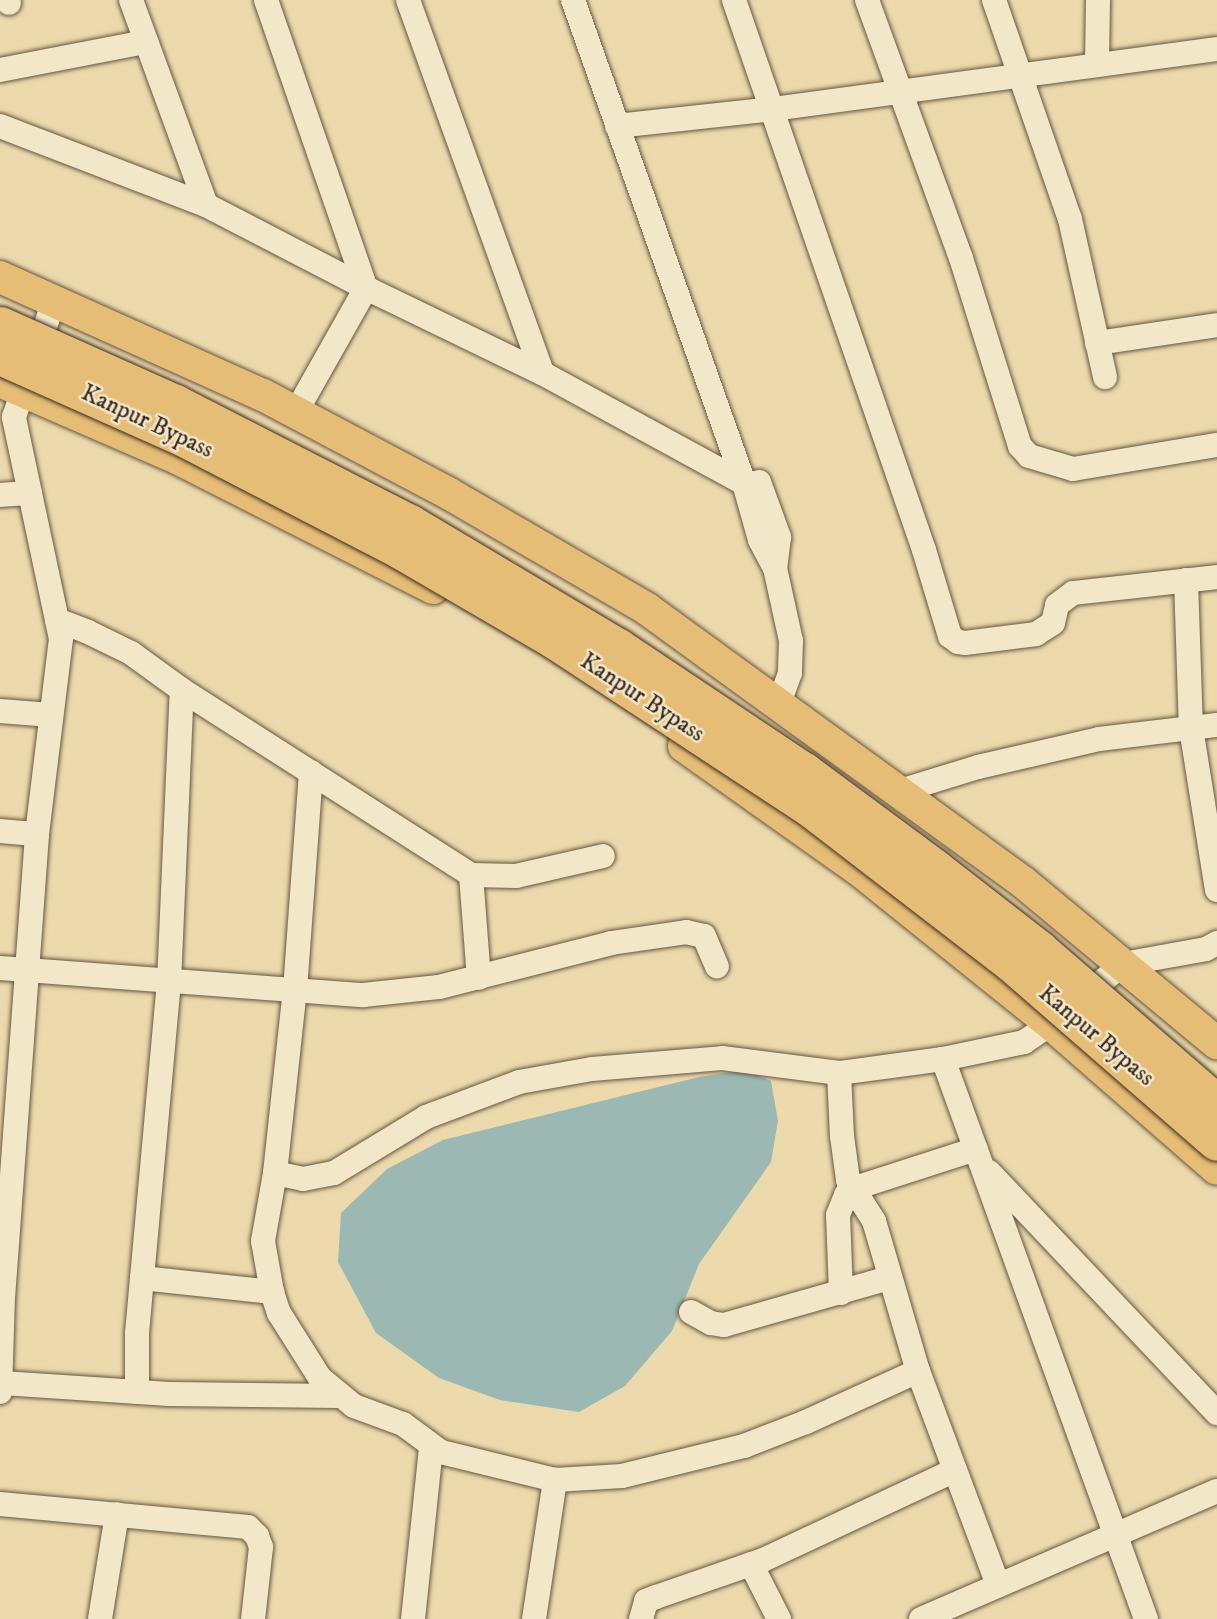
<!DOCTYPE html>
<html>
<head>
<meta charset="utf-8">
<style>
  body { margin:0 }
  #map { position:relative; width:1217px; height:1619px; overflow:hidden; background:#ecdaac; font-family:"IM FELL DW Pica",serif }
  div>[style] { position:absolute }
  .water>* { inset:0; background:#9cb8b3 }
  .roads { filter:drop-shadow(0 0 2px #665643) drop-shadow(0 0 2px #665643) }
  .minor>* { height:24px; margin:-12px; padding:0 12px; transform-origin:12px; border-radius:12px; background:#f3e7c9 }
  .major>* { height:32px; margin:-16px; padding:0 16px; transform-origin:16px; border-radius:16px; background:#e6bd76 }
  .bridges { filter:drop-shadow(0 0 2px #3a2a20) drop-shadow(0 0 2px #3a2a20) }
  .highway-bridge>* { height:37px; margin:-18.5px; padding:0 18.5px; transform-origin:18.5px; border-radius:18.5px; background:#e6bd76 }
  span { translate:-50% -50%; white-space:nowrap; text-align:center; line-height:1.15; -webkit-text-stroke:5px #f3e7c9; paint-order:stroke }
  .street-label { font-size:24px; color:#3a2a20 }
</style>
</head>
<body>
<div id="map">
  <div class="water">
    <div style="clip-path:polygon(744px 1070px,771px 1081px,778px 1121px,771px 1162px,699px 1264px,672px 1331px,625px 1386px,579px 1412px,500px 1400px,439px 1378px,376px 1333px,338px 1262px,341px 1213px,387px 1169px,443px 1140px,699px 1077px)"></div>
  </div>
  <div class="roads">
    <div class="minor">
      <div style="left:8px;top:0;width:3px;rotate:72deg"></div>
      <div style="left:131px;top:0;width:218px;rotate:69.9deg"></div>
      <div style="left:266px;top:0;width:305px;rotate:70.9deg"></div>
      <div style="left:366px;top:288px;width:142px;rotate:119.4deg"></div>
      <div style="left:408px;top:0;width:396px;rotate:70.2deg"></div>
      <div style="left:573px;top:0;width:512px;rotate:70.5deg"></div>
      <div style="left:744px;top:483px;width:59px;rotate:74.3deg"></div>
      <div style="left:760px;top:540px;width:32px;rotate:62deg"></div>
      <div style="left:775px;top:568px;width:75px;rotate:77.6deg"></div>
      <div style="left:791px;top:641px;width:32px;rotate:92deg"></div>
      <div style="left:790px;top:673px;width:32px;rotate:110deg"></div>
      <div style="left:734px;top:0;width:582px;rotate:70.94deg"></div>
      <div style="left:924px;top:550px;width:90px;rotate:73.2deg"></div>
      <div style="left:950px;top:636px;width:10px;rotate:37deg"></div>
      <div style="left:958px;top:642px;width:7px;rotate:8deg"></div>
      <div style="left:965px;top:643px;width:72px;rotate:-7.2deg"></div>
      <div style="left:1036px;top:634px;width:20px;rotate:-33deg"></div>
      <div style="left:1053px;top:623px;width:18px;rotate:-77deg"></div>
      <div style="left:1057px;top:605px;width:20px;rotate:-37deg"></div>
      <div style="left:1073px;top:593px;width:145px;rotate:-6.3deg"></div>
      <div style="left:867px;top:0;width:275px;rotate:70deg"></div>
      <div style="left:961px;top:258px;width:197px;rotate:72.6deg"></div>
      <div style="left:1020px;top:446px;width:13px;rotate:48deg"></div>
      <div style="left:1029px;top:456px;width:46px;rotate:16.5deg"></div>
      <div style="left:1073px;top:469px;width:146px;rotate:-9.5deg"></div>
      <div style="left:994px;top:0;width:232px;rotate:70.9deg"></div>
      <div style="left:1070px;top:219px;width:162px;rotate:77.5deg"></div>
      <div style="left:1097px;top:64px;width:64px;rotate:-89.1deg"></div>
      <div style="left:0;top:70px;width:149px;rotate:-10.9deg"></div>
      <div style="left:0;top:126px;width:221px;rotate:21deg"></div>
      <div style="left:206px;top:205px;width:180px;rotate:27.4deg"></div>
      <div style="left:366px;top:288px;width:195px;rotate:25.8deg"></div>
      <div style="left:542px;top:373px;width:230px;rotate:28.6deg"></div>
      <div style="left:744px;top:483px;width:15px"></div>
      <div style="left:617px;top:126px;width:157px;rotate:-6.2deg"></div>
      <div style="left:773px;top:109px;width:448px;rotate:-7.7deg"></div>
      <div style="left:1097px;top:343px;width:121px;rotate:-8.5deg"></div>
      <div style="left:759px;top:482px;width:59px;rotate:70deg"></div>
      <div style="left:779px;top:537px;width:31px;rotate:97deg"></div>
      <div style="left:0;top:495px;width:30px;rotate:-4deg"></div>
      <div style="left:1186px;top:580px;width:148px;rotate:88.1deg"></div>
      <div style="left:1191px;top:728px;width:164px;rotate:80.9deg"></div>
      <div style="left:57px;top:620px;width:33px;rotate:21deg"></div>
      <div style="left:88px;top:632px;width:48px;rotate:26deg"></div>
      <div style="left:131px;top:653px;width:63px;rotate:36deg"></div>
      <div style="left:182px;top:690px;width:343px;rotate:32.6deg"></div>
      <div style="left:471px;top:875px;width:103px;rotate:85.6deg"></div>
      <div style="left:0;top:711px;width:51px;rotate:4.5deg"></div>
      <div style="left:311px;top:772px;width:218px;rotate:94.2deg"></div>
      <div style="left:295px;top:989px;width:185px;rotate:96.2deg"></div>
      <div style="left:275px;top:1173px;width:69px;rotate:100deg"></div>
      <div style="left:263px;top:1241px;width:52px;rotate:80deg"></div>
      <div style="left:272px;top:1292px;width:22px;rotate:72deg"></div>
      <div style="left:279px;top:1313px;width:77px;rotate:57.8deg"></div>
      <div style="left:320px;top:1378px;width:44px;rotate:39.5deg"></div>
      <div style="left:354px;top:1406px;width:52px;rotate:20.2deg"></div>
      <div style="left:403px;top:1424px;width:47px;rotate:36.4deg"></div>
      <div style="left:441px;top:1452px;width:117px;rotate:13.8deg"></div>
      <div style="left:555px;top:1480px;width:67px;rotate:-3.4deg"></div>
      <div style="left:622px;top:1476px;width:126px;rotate:-13.8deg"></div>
      <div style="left:744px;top:1446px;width:66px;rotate:-21.2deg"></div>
      <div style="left:806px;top:1422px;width:123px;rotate:-24.5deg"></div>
      <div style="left:900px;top:791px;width:82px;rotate:-17.1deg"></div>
      <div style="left:978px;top:767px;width:124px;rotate:-13deg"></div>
      <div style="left:1099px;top:739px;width:119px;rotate:-6.8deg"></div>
      <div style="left:0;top:831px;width:37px;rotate:5deg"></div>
      <div style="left:471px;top:875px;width:45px;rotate:1.3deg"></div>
      <div style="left:516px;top:876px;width:89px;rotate:-12.9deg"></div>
      <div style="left:0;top:968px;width:364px;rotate:4.3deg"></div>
      <div style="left:363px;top:995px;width:76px;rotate:-6deg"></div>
      <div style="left:439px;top:987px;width:178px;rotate:-14.3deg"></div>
      <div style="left:611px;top:943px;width:76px;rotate:-8.3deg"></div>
      <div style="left:686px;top:932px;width:18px;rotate:13deg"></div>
      <div style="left:704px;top:936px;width:33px;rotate:67deg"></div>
      <div style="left:943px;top:1059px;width:105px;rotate:172.3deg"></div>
      <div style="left:839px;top:1073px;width:63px;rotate:87.3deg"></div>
      <div style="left:842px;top:1136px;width:44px;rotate:82.2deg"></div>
      <div style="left:848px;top:1180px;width:49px;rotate:57.6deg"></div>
      <div style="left:874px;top:1221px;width:156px;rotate:73.7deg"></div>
      <div style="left:918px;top:1371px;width:228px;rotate:69.5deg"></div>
      <div style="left:989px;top:1172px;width:332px;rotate:46.6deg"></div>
      <div style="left:275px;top:1173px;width:29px;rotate:12deg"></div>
      <div style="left:303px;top:1179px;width:32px;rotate:-11deg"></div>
      <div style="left:334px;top:1173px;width:108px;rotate:-31.3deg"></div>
      <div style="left:426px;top:1117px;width:99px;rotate:-20.6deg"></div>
      <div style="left:519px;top:1082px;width:74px;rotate:-10.1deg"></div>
      <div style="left:592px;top:1069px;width:130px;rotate:-4.8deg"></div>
      <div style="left:722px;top:1058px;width:118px;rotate:7.3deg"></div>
      <div style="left:142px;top:1278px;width:131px;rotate:6.1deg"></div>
      <div style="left:841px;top:1293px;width:78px;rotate:-92.2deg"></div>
      <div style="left:838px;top:1215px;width:22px;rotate:-68deg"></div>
      <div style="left:846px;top:1195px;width:8px;rotate:-45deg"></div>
      <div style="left:852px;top:1189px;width:130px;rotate:-17.9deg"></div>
      <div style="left:691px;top:1312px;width:23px;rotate:29deg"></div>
      <div style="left:711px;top:1323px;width:13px;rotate:9deg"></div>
      <div style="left:724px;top:1325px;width:172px;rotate:-15.9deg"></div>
      <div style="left:2px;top:1383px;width:167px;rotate:3.8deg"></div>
      <div style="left:169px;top:1394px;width:169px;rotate:0.7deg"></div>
      <div style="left:0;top:1392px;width:94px;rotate:-88.2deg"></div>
      <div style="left:3px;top:1298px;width:465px;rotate:-85.8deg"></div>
      <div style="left:37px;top:834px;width:196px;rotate:-83deg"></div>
      <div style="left:61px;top:639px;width:227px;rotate:-102deg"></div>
      <div style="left:14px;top:417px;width:123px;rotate:-71deg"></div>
      <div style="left:137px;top:1392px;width:59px;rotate:-90deg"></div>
      <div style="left:137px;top:1333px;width:351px;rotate:-84.8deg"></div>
      <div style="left:169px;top:983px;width:293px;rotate:-87.5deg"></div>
      <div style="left:0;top:1504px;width:249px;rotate:5.3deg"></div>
      <div style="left:248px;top:1527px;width:13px;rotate:45deg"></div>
      <div style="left:257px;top:1536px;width:12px;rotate:70deg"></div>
      <div style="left:261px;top:1547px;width:72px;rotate:96.3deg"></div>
      <div style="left:751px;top:1564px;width:62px;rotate:63deg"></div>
      <div style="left:100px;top:1619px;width:106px;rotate:-80.8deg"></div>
      <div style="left:413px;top:1619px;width:173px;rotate:-84deg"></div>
      <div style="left:534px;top:1619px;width:141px;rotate:-81.4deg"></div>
      <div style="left:641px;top:1619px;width:19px;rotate:-74deg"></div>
      <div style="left:646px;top:1601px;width:11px;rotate:-22deg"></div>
      <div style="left:656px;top:1597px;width:113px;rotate:-19.1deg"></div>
      <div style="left:763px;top:1560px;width:212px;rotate:-25.1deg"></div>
      <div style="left:921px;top:1619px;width:322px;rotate:-23.4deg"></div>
      <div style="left:1146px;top:1619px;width:596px;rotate:-109.93deg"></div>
      <div style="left:943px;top:1059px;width:83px;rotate:-11.9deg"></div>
      <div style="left:1024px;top:1042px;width:32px;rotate:-34deg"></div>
      <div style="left:1051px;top:1024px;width:94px;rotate:-39.8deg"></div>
      <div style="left:1123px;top:964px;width:84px;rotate:-10.2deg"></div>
      <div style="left:1206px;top:949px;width:13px;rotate:-29deg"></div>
    </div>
    <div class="major">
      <div style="left:0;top:277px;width:288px;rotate:24.2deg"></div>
      <div style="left:263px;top:395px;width:209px;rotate:27.9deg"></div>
      <div style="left:448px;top:493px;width:230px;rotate:30.2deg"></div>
      <div style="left:647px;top:609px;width:466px;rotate:36deg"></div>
      <div style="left:1024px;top:883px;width:251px;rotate:39.7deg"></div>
      <div style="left:0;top:381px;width:195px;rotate:23.5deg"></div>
      <div style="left:179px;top:459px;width:285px;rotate:26.9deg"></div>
      <div style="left:684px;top:746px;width:213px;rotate:35.3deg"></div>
      <div style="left:858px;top:869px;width:248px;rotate:38.8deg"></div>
      <div style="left:1051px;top:1024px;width:220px;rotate:41.1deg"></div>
    </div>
  </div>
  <div class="bridges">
    <div class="highway-bridge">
      <div style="left:0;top:325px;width:192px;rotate:24deg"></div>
      <div style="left:175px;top:403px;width:264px;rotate:27.1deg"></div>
      <div style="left:410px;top:523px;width:242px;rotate:30.8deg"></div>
      <div style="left:618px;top:647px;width:224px;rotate:33.7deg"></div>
      <div style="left:804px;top:771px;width:163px;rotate:36.5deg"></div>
      <div style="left:935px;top:868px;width:132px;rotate:37.9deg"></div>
      <div style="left:1039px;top:949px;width:235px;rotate:40.9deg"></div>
      <div style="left:0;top:356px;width:201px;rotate:24deg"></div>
      <div style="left:184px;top:438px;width:243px;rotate:27.4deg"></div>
      <div style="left:400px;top:550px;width:178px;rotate:30.3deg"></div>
      <div style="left:554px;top:640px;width:308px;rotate:33.3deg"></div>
      <div style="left:811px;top:809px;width:254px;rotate:37.6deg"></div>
      <div style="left:1012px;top:964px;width:271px;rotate:41deg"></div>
    </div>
  </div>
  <div class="street-label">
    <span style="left:147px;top:422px;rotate:25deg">Kanpur Bypass</span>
    <span style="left:642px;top:698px;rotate:33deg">Kanpur Bypass</span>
    <span style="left:1096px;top:1036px;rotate:40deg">Kanpur Bypass</span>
  </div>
</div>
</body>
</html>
